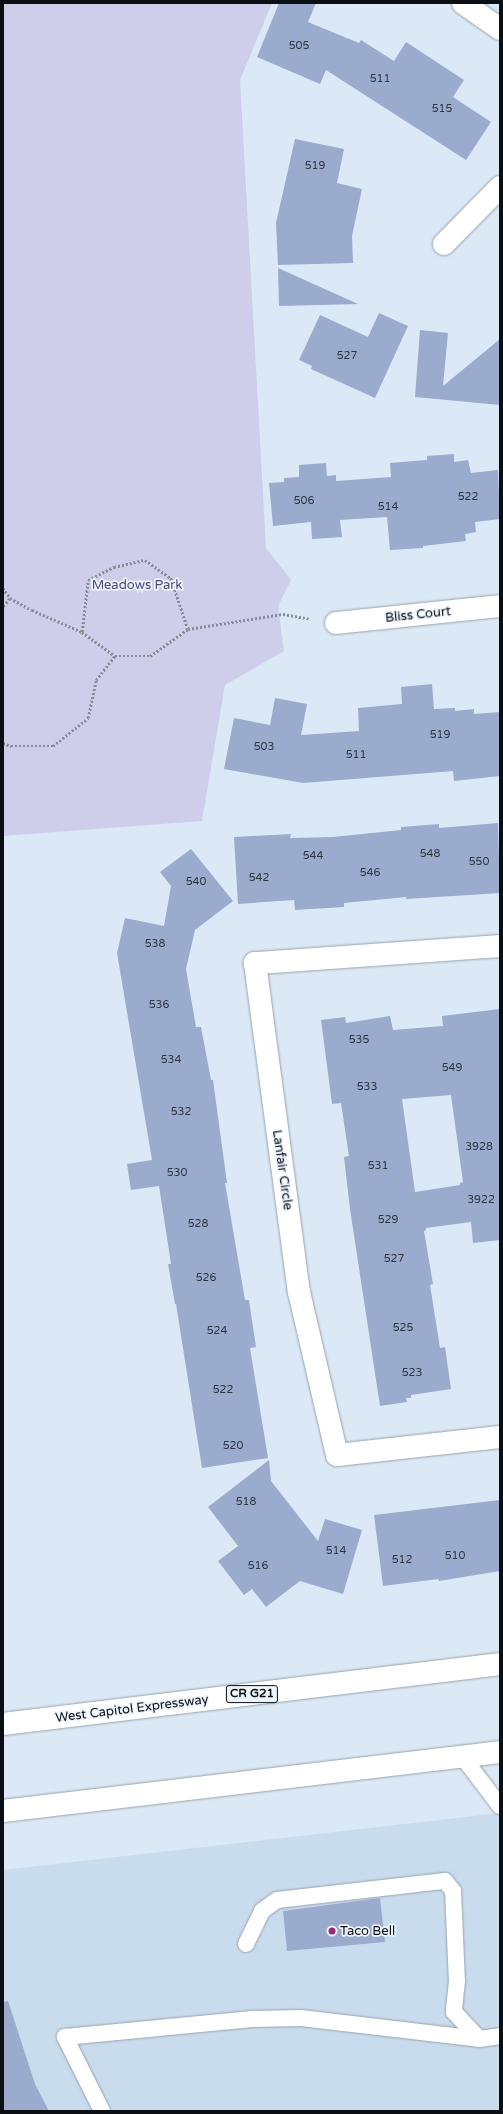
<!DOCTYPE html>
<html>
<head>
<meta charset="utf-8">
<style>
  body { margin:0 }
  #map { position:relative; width:503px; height:2114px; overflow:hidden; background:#dbe8f5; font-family:"Varela Round",sans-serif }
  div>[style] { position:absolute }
  .built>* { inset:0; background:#c9dcee }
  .green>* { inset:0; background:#ceceeb }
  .building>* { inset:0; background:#9babce }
  .path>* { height:2.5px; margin-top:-1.25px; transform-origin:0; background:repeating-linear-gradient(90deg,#858e97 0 2px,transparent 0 4px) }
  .roads { filter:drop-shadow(0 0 1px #97a3af) drop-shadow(0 0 1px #97a3af) }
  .lane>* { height:16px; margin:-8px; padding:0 8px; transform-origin:8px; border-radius:8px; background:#fff }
  .street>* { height:22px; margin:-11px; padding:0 11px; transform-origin:11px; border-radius:11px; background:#fff }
  .highway>* { height:22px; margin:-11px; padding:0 11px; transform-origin:11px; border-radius:11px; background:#fff }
  .dots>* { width:11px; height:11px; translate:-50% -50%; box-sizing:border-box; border:2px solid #edf5fc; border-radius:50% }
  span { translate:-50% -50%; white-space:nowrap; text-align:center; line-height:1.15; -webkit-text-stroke:3.5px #edf5fc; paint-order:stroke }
  .number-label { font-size:11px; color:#2f3642 }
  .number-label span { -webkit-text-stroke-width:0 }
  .shield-label span { padding:1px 3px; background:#edf5fc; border:1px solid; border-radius:3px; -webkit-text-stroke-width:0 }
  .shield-label { font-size:12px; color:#0b0f13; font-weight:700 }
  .park-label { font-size:13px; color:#4d4a7e }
  .street-label { font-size:13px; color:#0b0f13 }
  .poi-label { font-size:13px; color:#0b0f13 }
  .left { translate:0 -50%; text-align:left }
  .frame { position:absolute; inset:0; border:4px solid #0b0f13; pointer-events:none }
</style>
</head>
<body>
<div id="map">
  <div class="built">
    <div style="clip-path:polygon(500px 1813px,500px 2111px,3px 2111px,3px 1870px)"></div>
  </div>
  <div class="green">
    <div style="clip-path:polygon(3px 3px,272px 3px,240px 80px,266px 548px,291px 580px,278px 606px,284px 651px,225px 685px,202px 821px,3px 836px)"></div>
  </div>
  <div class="building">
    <div style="clip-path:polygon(279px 3px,316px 3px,308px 22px,359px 43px,361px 40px,394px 61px,406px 42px,464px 80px,453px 97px,491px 122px,466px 160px,326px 70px,320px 84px,257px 57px)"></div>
    <div style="clip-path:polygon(295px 139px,344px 149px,337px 183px,362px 189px,352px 236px,353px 263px,278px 265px,276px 223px)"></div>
    <div style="clip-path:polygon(278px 268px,358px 304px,279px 306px)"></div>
    <div style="clip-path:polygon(379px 313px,408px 326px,375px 398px,311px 369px,312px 366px,299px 360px,320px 315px,368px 337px)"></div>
    <div style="clip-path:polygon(420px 330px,448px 333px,443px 386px,500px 339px,500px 405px,415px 397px)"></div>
    <div style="clip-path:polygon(454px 454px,454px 462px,468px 460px,471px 473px,498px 470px,500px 519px,475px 522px,476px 532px,465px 534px,466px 541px,423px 546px,423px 548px,390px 550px,387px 517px,340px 520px,342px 537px,312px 539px,311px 522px,273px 526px,269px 483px,284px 482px,284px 478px,299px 477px,299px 465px,326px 463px,327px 476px,336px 475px,336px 481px,391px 477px,390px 463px,427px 460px,427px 456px)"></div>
    <div style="clip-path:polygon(432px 684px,434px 709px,455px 708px,455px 711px,474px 709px,474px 714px,500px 712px,500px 776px,454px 781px,453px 771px,303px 783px,224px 769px,234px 718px,270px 725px,275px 698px,307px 704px,301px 735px,359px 731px,358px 708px,402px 704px,401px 687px)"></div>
    <div style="clip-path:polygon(498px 823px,500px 893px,406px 899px,406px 897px,344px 903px,344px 907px,295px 910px,294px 900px,238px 904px,234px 837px,291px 834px,290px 838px,333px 837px,401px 830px,401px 827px,439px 824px,439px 828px)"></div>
    <div style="clip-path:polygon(191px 849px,233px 901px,195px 930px,186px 969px,196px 1027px,201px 1027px,211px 1080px,213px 1080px,227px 1183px,225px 1183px,245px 1300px,249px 1300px,256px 1347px,250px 1348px,268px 1458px,202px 1468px,176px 1304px,175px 1304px,168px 1264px,171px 1264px,159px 1186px,131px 1190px,127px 1164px,152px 1160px,117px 953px,125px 918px,164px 926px,171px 886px,160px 872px)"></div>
    <div style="clip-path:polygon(evenodd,500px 1009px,500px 1240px,473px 1243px,471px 1222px,426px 1228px,426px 1230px,424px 1231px,433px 1284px,430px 1285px,440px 1348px,445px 1347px,451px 1389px,411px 1395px,411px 1398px,406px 1398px,407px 1402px,380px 1406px,350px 1209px,344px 1157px,349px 1156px,341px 1103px,332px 1104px,321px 1020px,345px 1017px,346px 1023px,390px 1016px,393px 1030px,443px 1026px,442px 1016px,500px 1009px,451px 1095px,463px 1182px,460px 1183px,460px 1185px,415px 1192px,402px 1099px,451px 1095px)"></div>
    <div style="clip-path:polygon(269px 1460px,271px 1481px,318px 1541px,325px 1519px,362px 1530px,343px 1594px,300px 1581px,266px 1607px,252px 1589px,244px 1595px,218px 1561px,238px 1546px,208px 1507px)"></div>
    <div style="clip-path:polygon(500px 1500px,500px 1571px,439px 1581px,438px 1579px,383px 1586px,374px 1515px)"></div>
    <div style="clip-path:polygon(380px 1898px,385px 1942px,287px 1951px,283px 1911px)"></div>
    <div style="clip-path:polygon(8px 2001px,35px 2084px,49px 2111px,3px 2111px,3px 2002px)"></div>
  </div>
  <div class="path">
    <div style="left:3px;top:588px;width:12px;rotate:55deg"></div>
    <div style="left:10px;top:598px;width:25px;rotate:29deg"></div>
    <div style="left:32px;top:610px;width:55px;rotate:23.7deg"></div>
    <div style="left:82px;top:632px;width:41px;rotate:36deg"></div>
    <div style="left:115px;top:656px;width:35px"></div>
    <div style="left:150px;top:656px;width:47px;rotate:-35.4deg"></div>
    <div style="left:188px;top:629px;width:96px;rotate:-9deg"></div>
    <div style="left:283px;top:614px;width:28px;rotate:10deg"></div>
    <div style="left:3px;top:606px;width:11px;rotate:-49deg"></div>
    <div style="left:82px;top:632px;width:52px;rotate:-83.4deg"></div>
    <div style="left:88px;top:580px;width:29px;rotate:-27deg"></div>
    <div style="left:114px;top:567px;width:32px;rotate:-13deg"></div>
    <div style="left:145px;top:560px;width:32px;rotate:35deg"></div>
    <div style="left:171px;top:578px;width:54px;rotate:71.6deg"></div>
    <div style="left:3px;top:743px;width:9px;rotate:21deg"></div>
    <div style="left:11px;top:746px;width:42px"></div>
    <div style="left:53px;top:746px;width:45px;rotate:-38.7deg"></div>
    <div style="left:88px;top:718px;width:39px;rotate:-78deg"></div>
    <div style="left:96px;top:680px;width:31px;rotate:-52deg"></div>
  </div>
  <div class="roads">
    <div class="lane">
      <div style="left:462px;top:1756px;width:63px;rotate:52.8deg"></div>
      <div style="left:246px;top:1944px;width:37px;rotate:-64deg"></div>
      <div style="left:262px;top:1911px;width:19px;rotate:-36deg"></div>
      <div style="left:277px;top:1900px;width:169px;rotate:-6.5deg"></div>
      <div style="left:445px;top:1881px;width:13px;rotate:51deg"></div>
      <div style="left:453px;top:1891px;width:90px;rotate:87.5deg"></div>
      <div style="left:457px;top:1981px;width:31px;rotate:96deg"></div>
      <div style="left:454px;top:2012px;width:37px;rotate:47deg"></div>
      <div style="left:102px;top:2111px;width:83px;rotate:-116.6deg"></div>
      <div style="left:65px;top:2037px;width:188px;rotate:-5.5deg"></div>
      <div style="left:252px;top:2019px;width:49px;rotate:-1.2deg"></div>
      <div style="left:301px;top:2018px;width:179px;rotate:6.7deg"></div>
      <div style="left:479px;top:2039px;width:21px;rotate:-8deg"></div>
    </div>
    <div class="street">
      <div style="left:463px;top:3px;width:45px;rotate:35.1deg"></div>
      <div style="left:444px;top:244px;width:80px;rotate:-45.5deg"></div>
      <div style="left:336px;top:623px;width:165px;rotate:-5.9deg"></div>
      <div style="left:500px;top:946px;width:246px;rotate:176deg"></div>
      <div style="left:255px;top:963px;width:332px;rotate:82.4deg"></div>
      <div style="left:299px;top:1292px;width:167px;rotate:76.9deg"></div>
      <div style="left:337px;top:1455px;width:164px;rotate:-6.3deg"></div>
    </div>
    <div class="highway">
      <div style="left:3px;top:1724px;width:501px;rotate:-6.88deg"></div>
      <div style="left:3px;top:1811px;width:500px;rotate:-6.77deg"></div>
    </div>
  </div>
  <div class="dots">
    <div style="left:332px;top:1931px;background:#9f257c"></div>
  </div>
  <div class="number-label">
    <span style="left:299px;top:46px">505</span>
    <span style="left:380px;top:79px">511</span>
    <span style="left:442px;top:109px">515</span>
    <span style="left:315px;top:166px">519</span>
    <span style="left:347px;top:356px">527</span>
    <span style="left:468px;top:497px">522</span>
    <span style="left:304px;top:501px">506</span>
    <span style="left:388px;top:507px">514</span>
    <span style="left:440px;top:735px">519</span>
    <span style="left:264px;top:747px">503</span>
    <span style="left:356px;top:755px">511</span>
    <span style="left:430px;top:854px">548</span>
    <span style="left:313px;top:856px">544</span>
    <span style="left:479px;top:862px">550</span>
    <span style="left:370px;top:873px">546</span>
    <span style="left:259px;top:878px">542</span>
    <span style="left:196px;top:882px">540</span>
    <span style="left:155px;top:944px">538</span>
    <span style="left:159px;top:1005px">536</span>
    <span style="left:359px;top:1040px">535</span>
    <span style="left:171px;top:1060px">534</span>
    <span style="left:452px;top:1068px">549</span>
    <span style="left:367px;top:1087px">533</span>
    <span style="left:181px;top:1112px">532</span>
    <span style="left:479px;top:1147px">3928</span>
    <span style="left:378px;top:1166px">531</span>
    <span style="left:177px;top:1173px">530</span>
    <span style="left:481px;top:1200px">3922</span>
    <span style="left:388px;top:1220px">529</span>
    <span style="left:198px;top:1224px">528</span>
    <span style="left:394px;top:1259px">527</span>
    <span style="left:206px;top:1278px">526</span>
    <span style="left:403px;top:1328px">525</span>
    <span style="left:217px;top:1331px">524</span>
    <span style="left:412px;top:1373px">523</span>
    <span style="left:223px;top:1390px">522</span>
    <span style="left:233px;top:1446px">520</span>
    <span style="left:246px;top:1502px">518</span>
    <span style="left:336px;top:1551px">514</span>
    <span style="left:455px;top:1556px">510</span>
    <span style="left:402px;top:1560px">512</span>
    <span style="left:258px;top:1566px">516</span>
  </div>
  <div class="shield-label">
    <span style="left:252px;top:1694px">CR G21</span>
  </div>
  <div class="park-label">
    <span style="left:137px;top:585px">Meadows Park</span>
  </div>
  <div class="street-label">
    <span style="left:418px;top:615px;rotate:-6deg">Bliss Court</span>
    <span style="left:282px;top:1170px;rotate:82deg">Lanfair Circle</span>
    <span style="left:132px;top:1709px;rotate:-7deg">West Capitol Expressway</span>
  </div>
  <div class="poi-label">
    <span class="left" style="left:340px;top:1931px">Taco Bell</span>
  </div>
  <div class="frame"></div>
</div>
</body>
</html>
